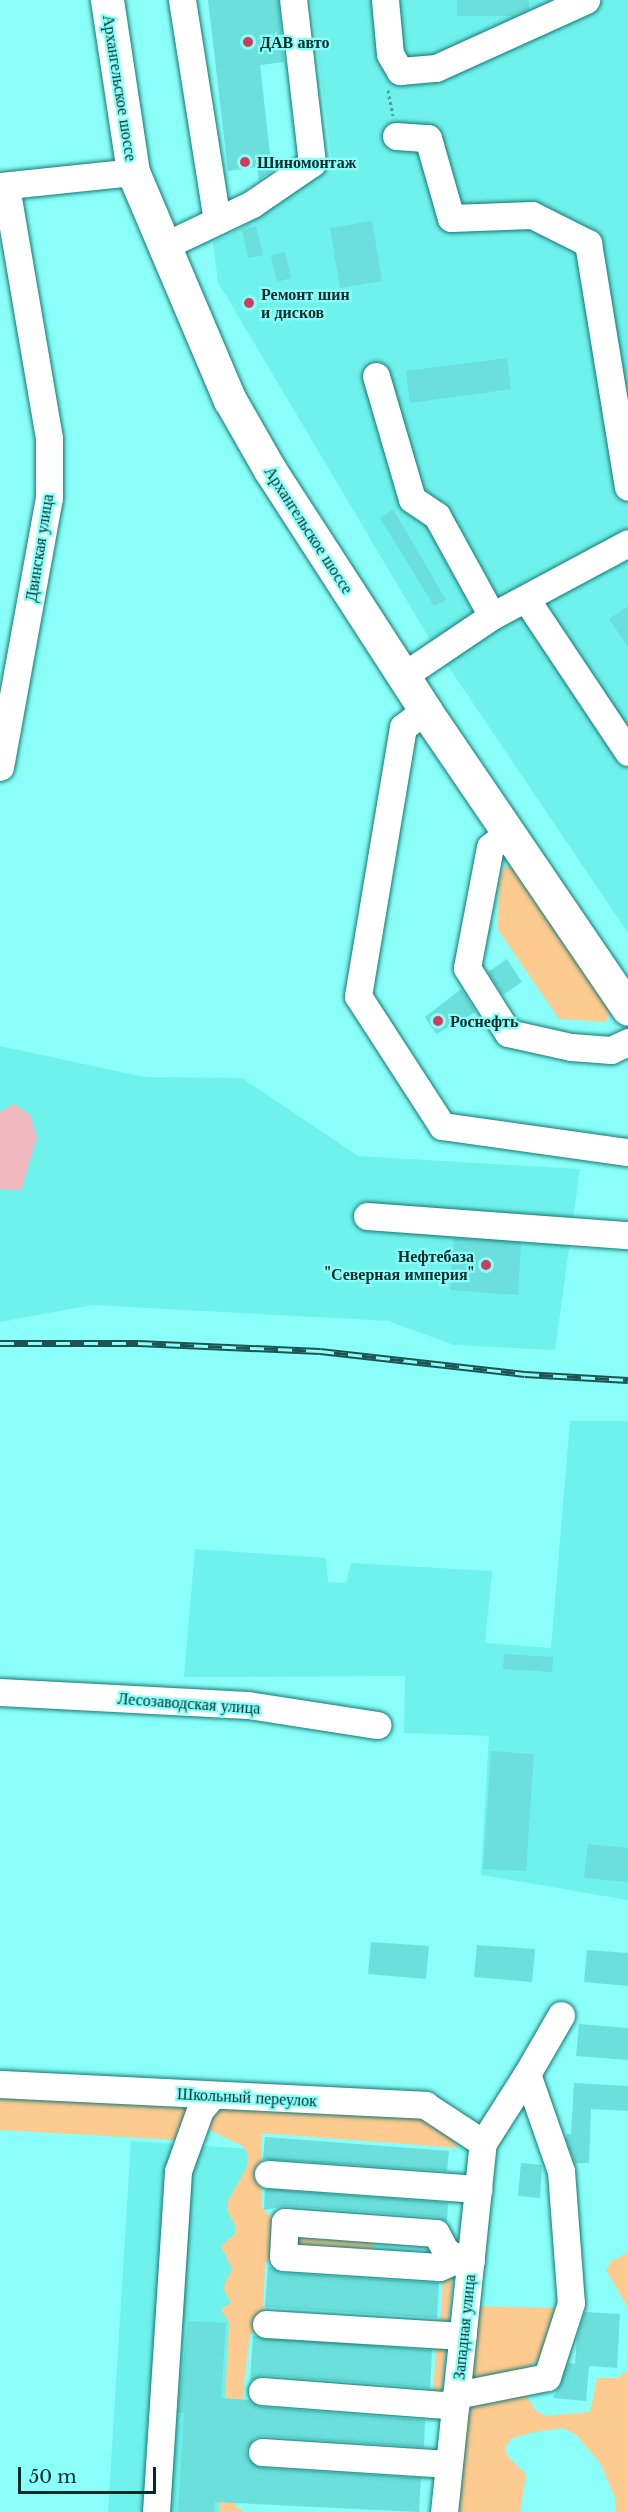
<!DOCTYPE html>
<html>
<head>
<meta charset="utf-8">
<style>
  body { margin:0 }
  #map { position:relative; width:628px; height:2512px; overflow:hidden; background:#8afef9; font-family:"Libre Baskerville",serif }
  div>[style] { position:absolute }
  .built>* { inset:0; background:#70f2ec }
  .green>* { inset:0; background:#fdcb8f }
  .water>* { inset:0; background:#f1b9bf }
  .building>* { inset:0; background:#6adfdb }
  .path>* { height:3px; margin-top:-1.5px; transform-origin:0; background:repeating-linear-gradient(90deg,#4d9f9c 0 3px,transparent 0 6px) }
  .roads { filter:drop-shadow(0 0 2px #127875) drop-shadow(0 0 2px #127875) }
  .minor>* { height:27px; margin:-13.5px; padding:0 13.5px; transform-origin:13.5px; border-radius:13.5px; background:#fff }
  .major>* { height:33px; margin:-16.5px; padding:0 16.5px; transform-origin:16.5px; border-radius:16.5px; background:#fff }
  .rail>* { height:7px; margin-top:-3.5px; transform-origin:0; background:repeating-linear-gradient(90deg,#8afef9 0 14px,#1d5452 0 28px); box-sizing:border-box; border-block:2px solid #1d5452 }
  .dots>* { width:16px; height:16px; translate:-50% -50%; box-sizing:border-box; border:3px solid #8afef9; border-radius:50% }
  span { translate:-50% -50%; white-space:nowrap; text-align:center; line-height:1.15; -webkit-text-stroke:4.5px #8afef9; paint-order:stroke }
  .poi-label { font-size:16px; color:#032b2a; font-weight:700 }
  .left { translate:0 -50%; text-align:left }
  .right { translate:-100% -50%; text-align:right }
  .street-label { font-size:16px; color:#032b2a }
  .scale { position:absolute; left:18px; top:2467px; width:138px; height:27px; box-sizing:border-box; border:3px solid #032b2a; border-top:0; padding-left:8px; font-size:18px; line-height:21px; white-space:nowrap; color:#032b2a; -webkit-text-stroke:4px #8afef9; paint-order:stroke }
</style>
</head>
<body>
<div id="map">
  <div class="built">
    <div style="clip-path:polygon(311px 0,628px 0,628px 933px,429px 638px,218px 282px,213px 242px,242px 228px,332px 163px)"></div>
    <div style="clip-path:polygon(0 1046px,144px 1077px,242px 1078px,358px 1156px,580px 1169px,555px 1350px,454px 1345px,388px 1321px,92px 1305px,0 1322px)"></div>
    <div style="clip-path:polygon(570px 1421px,628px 1421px,628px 1900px,481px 1875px,489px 1736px,404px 1733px,405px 1676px,184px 1677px,195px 1549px,326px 1558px,328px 1582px,346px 1583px,351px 1563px,492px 1571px,485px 1643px,551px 1648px)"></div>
    <div style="clip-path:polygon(131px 2141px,251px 2149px,228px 2512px,108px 2512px)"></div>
  </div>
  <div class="green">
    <div style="clip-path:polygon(504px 867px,515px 867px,611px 1009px,606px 1022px,559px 1019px,498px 930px,499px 884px)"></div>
    <div style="clip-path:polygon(0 2090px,187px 2100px,191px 2111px,177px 2140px,0 2130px)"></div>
    <div style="clip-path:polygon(239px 2106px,422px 2110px,440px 2122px,459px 2148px,261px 2133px,262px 2207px,275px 2222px,272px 2260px,265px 2262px,263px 2319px,259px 2330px,250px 2334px,244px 2383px,236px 2507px,245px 2512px,219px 2512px,229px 2323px,221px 2309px,231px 2303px,223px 2288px,232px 2269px,221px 2246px,234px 2235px,236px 2228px,227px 2210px,228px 2201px,247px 2167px,248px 2155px,243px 2146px,213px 2132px,202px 2122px,207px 2113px)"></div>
    <div style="clip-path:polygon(290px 2229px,374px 2234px,373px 2252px,341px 2254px,333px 2246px,298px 2253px)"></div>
    <div style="clip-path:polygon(628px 2253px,628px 2308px,606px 2270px,611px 2261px)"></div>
    <div style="clip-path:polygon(453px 2275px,449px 2319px,440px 2326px,443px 2279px)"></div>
    <div style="clip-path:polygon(473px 2306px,555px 2308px,541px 2357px,519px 2375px,464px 2386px)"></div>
    <div style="clip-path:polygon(446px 2343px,442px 2387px,433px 2394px,436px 2347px)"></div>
    <div style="clip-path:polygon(628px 2344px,628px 2512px,616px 2512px,615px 2498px,600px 2463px,576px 2435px,563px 2428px,529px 2433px,511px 2439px,505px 2448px,508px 2457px,526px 2474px,520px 2512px,455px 2512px,462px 2403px,523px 2391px,536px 2411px,546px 2416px,590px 2412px,597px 2378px,617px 2378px,627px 2371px)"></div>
  </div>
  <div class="water">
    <div style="clip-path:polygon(14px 1104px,30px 1115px,37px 1138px,21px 1190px,0 1189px,0 1112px)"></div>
  </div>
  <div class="building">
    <div style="clip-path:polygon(208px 0,278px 0,284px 62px,260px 65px,272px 171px,259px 180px,257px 167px,228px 171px)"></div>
    <div style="clip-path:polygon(457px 0,529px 0,529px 9px,512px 16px,457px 16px)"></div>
    <div style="clip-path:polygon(372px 221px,382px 281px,340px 288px,330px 228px)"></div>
    <div style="clip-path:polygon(256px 226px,263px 255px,248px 258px,242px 230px)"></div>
    <div style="clip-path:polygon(285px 252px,291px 278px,277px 282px,271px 256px)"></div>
    <div style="clip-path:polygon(507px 358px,511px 389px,410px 403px,406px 371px)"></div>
    <div style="clip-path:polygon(393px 509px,446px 600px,434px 606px,380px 518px)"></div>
    <div style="clip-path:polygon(628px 606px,628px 647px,609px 619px)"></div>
    <div style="clip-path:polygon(507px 959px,522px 982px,503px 995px,488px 972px)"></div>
    <div style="clip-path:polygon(461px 989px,476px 1012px,436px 1034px,425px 1017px)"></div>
    <div style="clip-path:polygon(454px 1238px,521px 1243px,518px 1295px,450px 1290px)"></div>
    <div style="clip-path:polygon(504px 1654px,553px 1657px,552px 1672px,503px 1669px)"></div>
    <div style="clip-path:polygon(491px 1751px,534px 1754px,526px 1871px,483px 1869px)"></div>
    <div style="clip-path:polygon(588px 1844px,628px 1848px,628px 1882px,584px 1878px)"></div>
    <div style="clip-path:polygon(371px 1942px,429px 1946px,426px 1979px,368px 1974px)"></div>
    <div style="clip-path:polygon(477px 1945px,535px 1949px,532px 1982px,474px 1977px)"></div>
    <div style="clip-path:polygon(587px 1950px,628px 1953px,628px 1986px,584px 1982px)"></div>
    <div style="clip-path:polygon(579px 2024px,628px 2028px,628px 2060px,576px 2056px)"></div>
    <div style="clip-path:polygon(574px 2083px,628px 2086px,628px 2111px,591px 2109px,589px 2163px,575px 2163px,566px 2139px,567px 2134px,571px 2134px)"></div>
    <div style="clip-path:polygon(265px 2137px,449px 2151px,447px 2171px,263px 2159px)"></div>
    <div style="clip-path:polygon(521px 2163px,542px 2165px,540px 2198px,518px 2196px)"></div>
    <div style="clip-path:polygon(265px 2189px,448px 2203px,447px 2222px,437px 2217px,286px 2206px,264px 2210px)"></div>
    <div style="clip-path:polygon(268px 2266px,282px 2273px,439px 2283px,437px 2318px,265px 2307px)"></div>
    <div style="clip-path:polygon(585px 2312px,620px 2314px,617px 2368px,589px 2366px,586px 2401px,553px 2398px,568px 2363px,575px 2364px,577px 2337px)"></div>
    <div style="clip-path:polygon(188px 2321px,226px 2323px,221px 2398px,249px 2400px,261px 2407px,425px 2420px,424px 2447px,263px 2436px,255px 2438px,246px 2450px,248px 2459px,261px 2468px,421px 2478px,419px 2512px,215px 2502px,214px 2512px,178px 2512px,184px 2413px,178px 2413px)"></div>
    <div style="clip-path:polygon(253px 2336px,432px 2350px,430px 2388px,263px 2375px,250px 2381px)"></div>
  </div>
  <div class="path">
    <div style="left:388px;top:90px;width:26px;rotate:79deg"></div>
  </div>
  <div class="roads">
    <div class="minor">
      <div style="left:182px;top:0;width:223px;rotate:81deg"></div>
      <div style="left:385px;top:0;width:54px;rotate:84.7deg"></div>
      <div style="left:390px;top:54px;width:20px;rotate:60deg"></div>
      <div style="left:400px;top:71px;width:36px;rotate:-5deg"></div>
      <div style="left:436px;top:68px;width:165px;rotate:-24.4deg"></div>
      <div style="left:396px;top:136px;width:32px;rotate:4deg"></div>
      <div style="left:428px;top:138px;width:83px;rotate:74deg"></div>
      <div style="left:451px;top:218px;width:81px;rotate:-2.1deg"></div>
      <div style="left:532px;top:215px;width:63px;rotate:26.6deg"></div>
      <div style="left:588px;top:243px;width:247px;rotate:80.7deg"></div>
      <div style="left:0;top:186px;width:134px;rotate:-6deg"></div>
      <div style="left:162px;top:247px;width:100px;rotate:-25.5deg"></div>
      <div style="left:252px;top:204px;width:73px;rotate:-34.3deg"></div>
      <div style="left:312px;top:163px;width:164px;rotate:-96.6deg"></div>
      <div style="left:376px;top:376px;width:128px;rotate:73.7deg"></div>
      <div style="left:412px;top:499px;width:30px;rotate:34deg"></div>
      <div style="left:437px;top:516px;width:114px;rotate:61.2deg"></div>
      <div style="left:526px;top:599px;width:184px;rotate:56.3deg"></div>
      <div style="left:403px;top:676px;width:107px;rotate:-34deg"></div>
      <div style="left:492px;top:616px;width:154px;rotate:-28.2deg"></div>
      <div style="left:425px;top:710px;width:28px;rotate:142deg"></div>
      <div style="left:403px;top:727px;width:273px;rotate:99.5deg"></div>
      <div style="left:358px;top:996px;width:155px;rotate:57.1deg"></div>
      <div style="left:442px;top:1126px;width:188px;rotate:8deg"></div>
      <div style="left:0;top:767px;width:273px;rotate:-79.7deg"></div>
      <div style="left:49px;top:498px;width:60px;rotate:-90deg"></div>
      <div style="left:49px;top:438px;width:255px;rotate:-99.7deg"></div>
      <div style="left:508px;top:832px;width:23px;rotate:140deg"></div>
      <div style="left:490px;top:847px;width:123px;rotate:100.8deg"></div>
      <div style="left:467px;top:968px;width:77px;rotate:57.8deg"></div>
      <div style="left:508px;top:1033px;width:65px;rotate:12.5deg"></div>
      <div style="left:571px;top:1047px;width:40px;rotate:4.3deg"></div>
      <div style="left:611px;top:1050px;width:19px;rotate:-25deg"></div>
      <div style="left:367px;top:1216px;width:262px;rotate:4.2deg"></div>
      <div style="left:0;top:1692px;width:248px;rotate:3deg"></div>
      <div style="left:248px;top:1705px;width:131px;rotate:8.8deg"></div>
      <div style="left:527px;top:2074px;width:68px;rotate:-60deg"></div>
      <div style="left:0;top:2084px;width:426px;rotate:2.8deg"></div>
      <div style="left:425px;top:2105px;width:69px;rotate:33.2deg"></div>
      <div style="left:268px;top:2174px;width:211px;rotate:4.1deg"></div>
      <div style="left:458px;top:2259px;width:21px;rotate:157deg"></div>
      <div style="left:439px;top:2267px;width:156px;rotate:-176.3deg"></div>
      <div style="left:283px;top:2257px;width:35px;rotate:-87deg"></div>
      <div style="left:285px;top:2222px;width:151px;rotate:4.2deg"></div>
      <div style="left:436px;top:2233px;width:19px;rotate:62deg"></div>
      <div style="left:445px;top:2250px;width:16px;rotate:35deg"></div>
      <div style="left:458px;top:2259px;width:13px;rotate:9deg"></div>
      <div style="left:266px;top:2324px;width:197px;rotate:3.5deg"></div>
      <div style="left:262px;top:2391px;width:194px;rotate:4.4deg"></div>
      <div style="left:262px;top:2452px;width:187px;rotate:3.7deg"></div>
      <div style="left:156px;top:2512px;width:342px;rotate:-86.3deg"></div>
      <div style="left:178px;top:2171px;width:65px;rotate:-70.2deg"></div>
      <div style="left:200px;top:2110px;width:20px;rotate:-49deg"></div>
      <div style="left:444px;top:2512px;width:371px;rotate:-84deg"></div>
      <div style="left:483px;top:2143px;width:82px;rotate:-57.5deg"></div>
      <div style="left:527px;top:2074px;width:103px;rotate:70.7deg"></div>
      <div style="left:561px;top:2171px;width:132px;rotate:85.7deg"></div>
      <div style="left:571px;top:2303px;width:78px;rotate:108deg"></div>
      <div style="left:547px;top:2377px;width:93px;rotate:168.8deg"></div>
    </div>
    <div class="major">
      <div style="left:107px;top:0;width:174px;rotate:81.4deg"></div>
      <div style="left:133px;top:172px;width:248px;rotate:67deg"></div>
      <div style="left:230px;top:400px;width:81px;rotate:60.3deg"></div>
      <div style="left:270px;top:470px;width:286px;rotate:57.1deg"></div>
      <div style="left:425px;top:710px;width:361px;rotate:55.8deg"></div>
    </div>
  </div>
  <div class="rail">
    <div style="left:0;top:1343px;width:138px"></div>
    <div style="left:138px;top:1343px;width:182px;rotate:2.5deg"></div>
    <div style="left:320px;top:1351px;width:206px;rotate:6.4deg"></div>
    <div style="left:525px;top:1374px;width:103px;rotate:3.3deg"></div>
  </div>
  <div class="dots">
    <div style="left:248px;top:42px;background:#cd3e5d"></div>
    <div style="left:245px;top:162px;background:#cd3e5d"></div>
    <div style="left:249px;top:303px;background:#cd3e5d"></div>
    <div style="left:438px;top:1021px;background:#cd3e5d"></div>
    <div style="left:486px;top:1265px;background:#cd3e5d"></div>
  </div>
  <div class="poi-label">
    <span class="left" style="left:260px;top:42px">ДАВ авто</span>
    <span class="left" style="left:257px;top:162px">Шиномонтаж</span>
    <span class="left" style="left:261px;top:303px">Ремонт шин<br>и дисков</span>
    <span class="left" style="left:450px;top:1021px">Роснефть</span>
    <span class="right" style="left:474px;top:1265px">Нефтебаза<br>"Северная империя"</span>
  </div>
  <div class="street-label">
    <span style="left:120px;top:88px;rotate:81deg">Архангельское шоссе</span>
    <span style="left:309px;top:530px;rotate:57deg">Архангельское шоссе</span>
    <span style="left:39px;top:548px;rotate:-81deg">Двинская улица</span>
    <span style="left:189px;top:1703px;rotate:4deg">Лесозаводская улица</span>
    <span style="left:247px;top:2097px;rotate:3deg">Школьный переулок</span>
    <span style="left:464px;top:2327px;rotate:-84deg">Западная улица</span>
  </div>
  <div class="scale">50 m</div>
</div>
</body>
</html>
